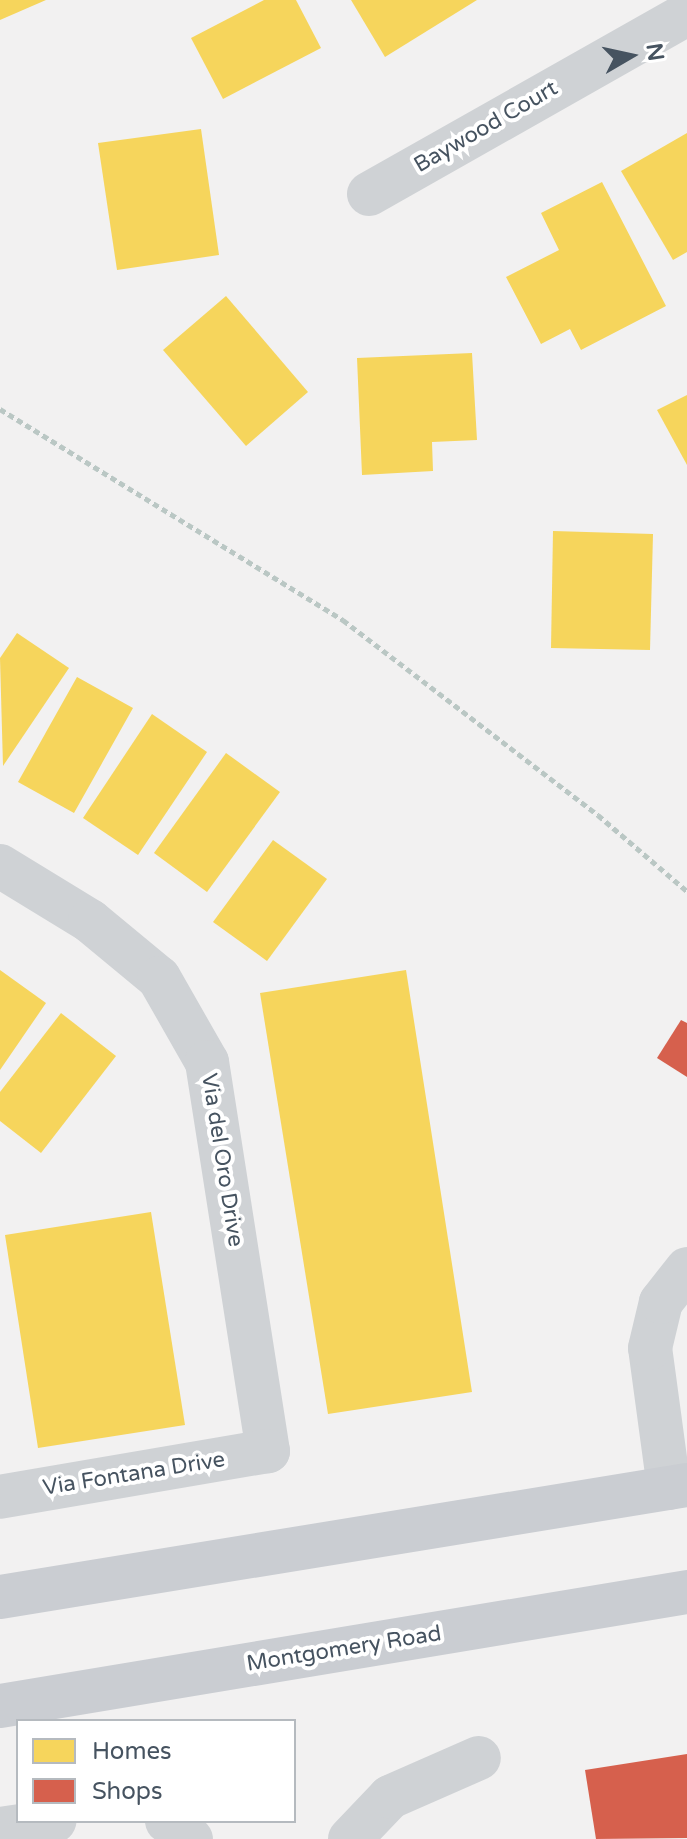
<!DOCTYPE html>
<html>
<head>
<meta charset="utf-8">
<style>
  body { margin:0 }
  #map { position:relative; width:687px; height:1839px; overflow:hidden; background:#f2f1f1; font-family:"Varela Round",sans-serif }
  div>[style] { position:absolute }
  .homes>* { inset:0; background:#f6d55c }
  .shops>* { inset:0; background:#d6604d }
  .path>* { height:5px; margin-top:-2.5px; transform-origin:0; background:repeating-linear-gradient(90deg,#bac7c4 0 6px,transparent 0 10px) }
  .minor>* { height:44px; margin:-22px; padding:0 22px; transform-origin:22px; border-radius:22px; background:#cfd2d5 }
  .major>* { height:44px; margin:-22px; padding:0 22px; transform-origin:22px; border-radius:22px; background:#cacdd2 }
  span { translate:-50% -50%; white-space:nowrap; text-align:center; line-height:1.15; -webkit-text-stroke:8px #fff; paint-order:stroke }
  .street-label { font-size:22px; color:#465360 }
  .legend { position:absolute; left:16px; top:1719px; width:280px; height:104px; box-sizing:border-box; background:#fff; border:2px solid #b5babf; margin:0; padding:10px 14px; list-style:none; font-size:24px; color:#465360 }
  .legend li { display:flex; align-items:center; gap:16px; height:40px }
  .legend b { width:40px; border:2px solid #b5babf }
  .north { position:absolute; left:591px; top:16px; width:80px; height:80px; -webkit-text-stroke:6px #fff; paint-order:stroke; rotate:81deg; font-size:22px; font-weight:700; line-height:32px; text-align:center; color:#465360 }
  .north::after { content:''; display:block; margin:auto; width:28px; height:36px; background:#465360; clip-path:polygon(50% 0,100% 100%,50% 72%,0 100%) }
</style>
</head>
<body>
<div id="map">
  <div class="homes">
    <div style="clip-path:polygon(0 0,46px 0,0 20px)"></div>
    <div style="clip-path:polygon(264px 0,296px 0,321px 48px,223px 99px,191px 38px)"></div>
    <div style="clip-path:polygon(351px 0,477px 0,385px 57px)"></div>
    <div style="clip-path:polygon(201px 129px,219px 255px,117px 270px,98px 143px)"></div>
    <div style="clip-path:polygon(687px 133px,687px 252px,673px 260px,621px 171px)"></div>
    <div style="clip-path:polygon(602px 182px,666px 306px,581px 350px,570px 329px,541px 344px,506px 277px,559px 250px,541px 213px)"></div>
    <div style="clip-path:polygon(226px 296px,308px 392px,246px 446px,163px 350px)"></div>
    <div style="clip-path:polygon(472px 353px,477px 440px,432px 442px,433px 471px,362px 475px,357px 358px)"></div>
    <div style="clip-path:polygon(687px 395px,687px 465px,657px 410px)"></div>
    <div style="clip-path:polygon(553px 531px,653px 534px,650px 650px,551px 648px)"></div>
    <div style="clip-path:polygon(17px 633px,69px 668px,3px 766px,0 658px)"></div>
    <div style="clip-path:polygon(77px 677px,133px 708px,74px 813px,18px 782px)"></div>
    <div style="clip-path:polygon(152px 714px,207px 752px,138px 855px,83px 818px)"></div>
    <div style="clip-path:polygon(226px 753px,280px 792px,207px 892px,154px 853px)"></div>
    <div style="clip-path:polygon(273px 840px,327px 879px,267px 961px,213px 922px)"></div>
    <div style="clip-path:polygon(0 970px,46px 1003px,0 1070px)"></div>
    <div style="clip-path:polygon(406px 970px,472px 1392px,328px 1414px,260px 993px)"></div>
    <div style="clip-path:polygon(61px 1013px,116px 1056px,41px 1153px,0 1121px,0 1092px)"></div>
    <div style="clip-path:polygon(151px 1212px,185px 1425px,38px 1448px,5px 1235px)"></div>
  </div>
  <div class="shops">
    <div style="clip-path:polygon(681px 1020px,687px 1023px,687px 1077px,657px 1058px)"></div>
    <div style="clip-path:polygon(687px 1754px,687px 1838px,596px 1839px,585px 1770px)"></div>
  </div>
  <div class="path">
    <div style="left:0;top:409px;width:403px;rotate:31.6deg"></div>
    <div style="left:343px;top:620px;width:321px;rotate:37.4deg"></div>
    <div style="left:598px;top:815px;width:117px;rotate:40.5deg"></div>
  </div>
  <div class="minor">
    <div style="left:369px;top:194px;width:365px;rotate:-29.5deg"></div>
    <div style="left:0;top:866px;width:105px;rotate:31.4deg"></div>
    <div style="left:90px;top:921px;width:89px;rotate:39.6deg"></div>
    <div style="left:159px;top:978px;width:97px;rotate:60.3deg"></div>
    <div style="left:207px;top:1062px;width:394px;rotate:81.1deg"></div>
    <div style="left:268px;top:1451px;width:272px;rotate:170.3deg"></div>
    <div style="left:669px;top:1488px;width:141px;rotate:-97.7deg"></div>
    <div style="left:650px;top:1348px;width:47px;rotate:-76.6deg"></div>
    <div style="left:661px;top:1302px;width:42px;rotate:-51.8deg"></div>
    <div style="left:167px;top:1821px;width:30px;rotate:37deg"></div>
    <div style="left:0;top:1829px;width:55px;rotate:-8.4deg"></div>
    <div style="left:350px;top:1839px;width:58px;rotate:-46.4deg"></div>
    <div style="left:390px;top:1797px;width:97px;rotate:-23.7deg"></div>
  </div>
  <div class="major">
    <div style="left:0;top:1597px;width:696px;rotate:-9.26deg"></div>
    <div style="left:0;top:1706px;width:696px;rotate:-9.42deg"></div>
  </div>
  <div class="street-label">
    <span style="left:486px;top:127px;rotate:-30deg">Baywood Court</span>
    <span style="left:222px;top:1160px;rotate:81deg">Via del Oro Drive</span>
    <span style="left:134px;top:1474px;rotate:-9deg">Via Fontana Drive</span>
    <span style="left:344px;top:1649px;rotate:-9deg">Montgomery Road</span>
  </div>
  <ul class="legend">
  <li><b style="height:22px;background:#f6d55c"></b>Homes</li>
  <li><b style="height:22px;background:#d6604d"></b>Shops</li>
  </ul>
  <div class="north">N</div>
</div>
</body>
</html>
